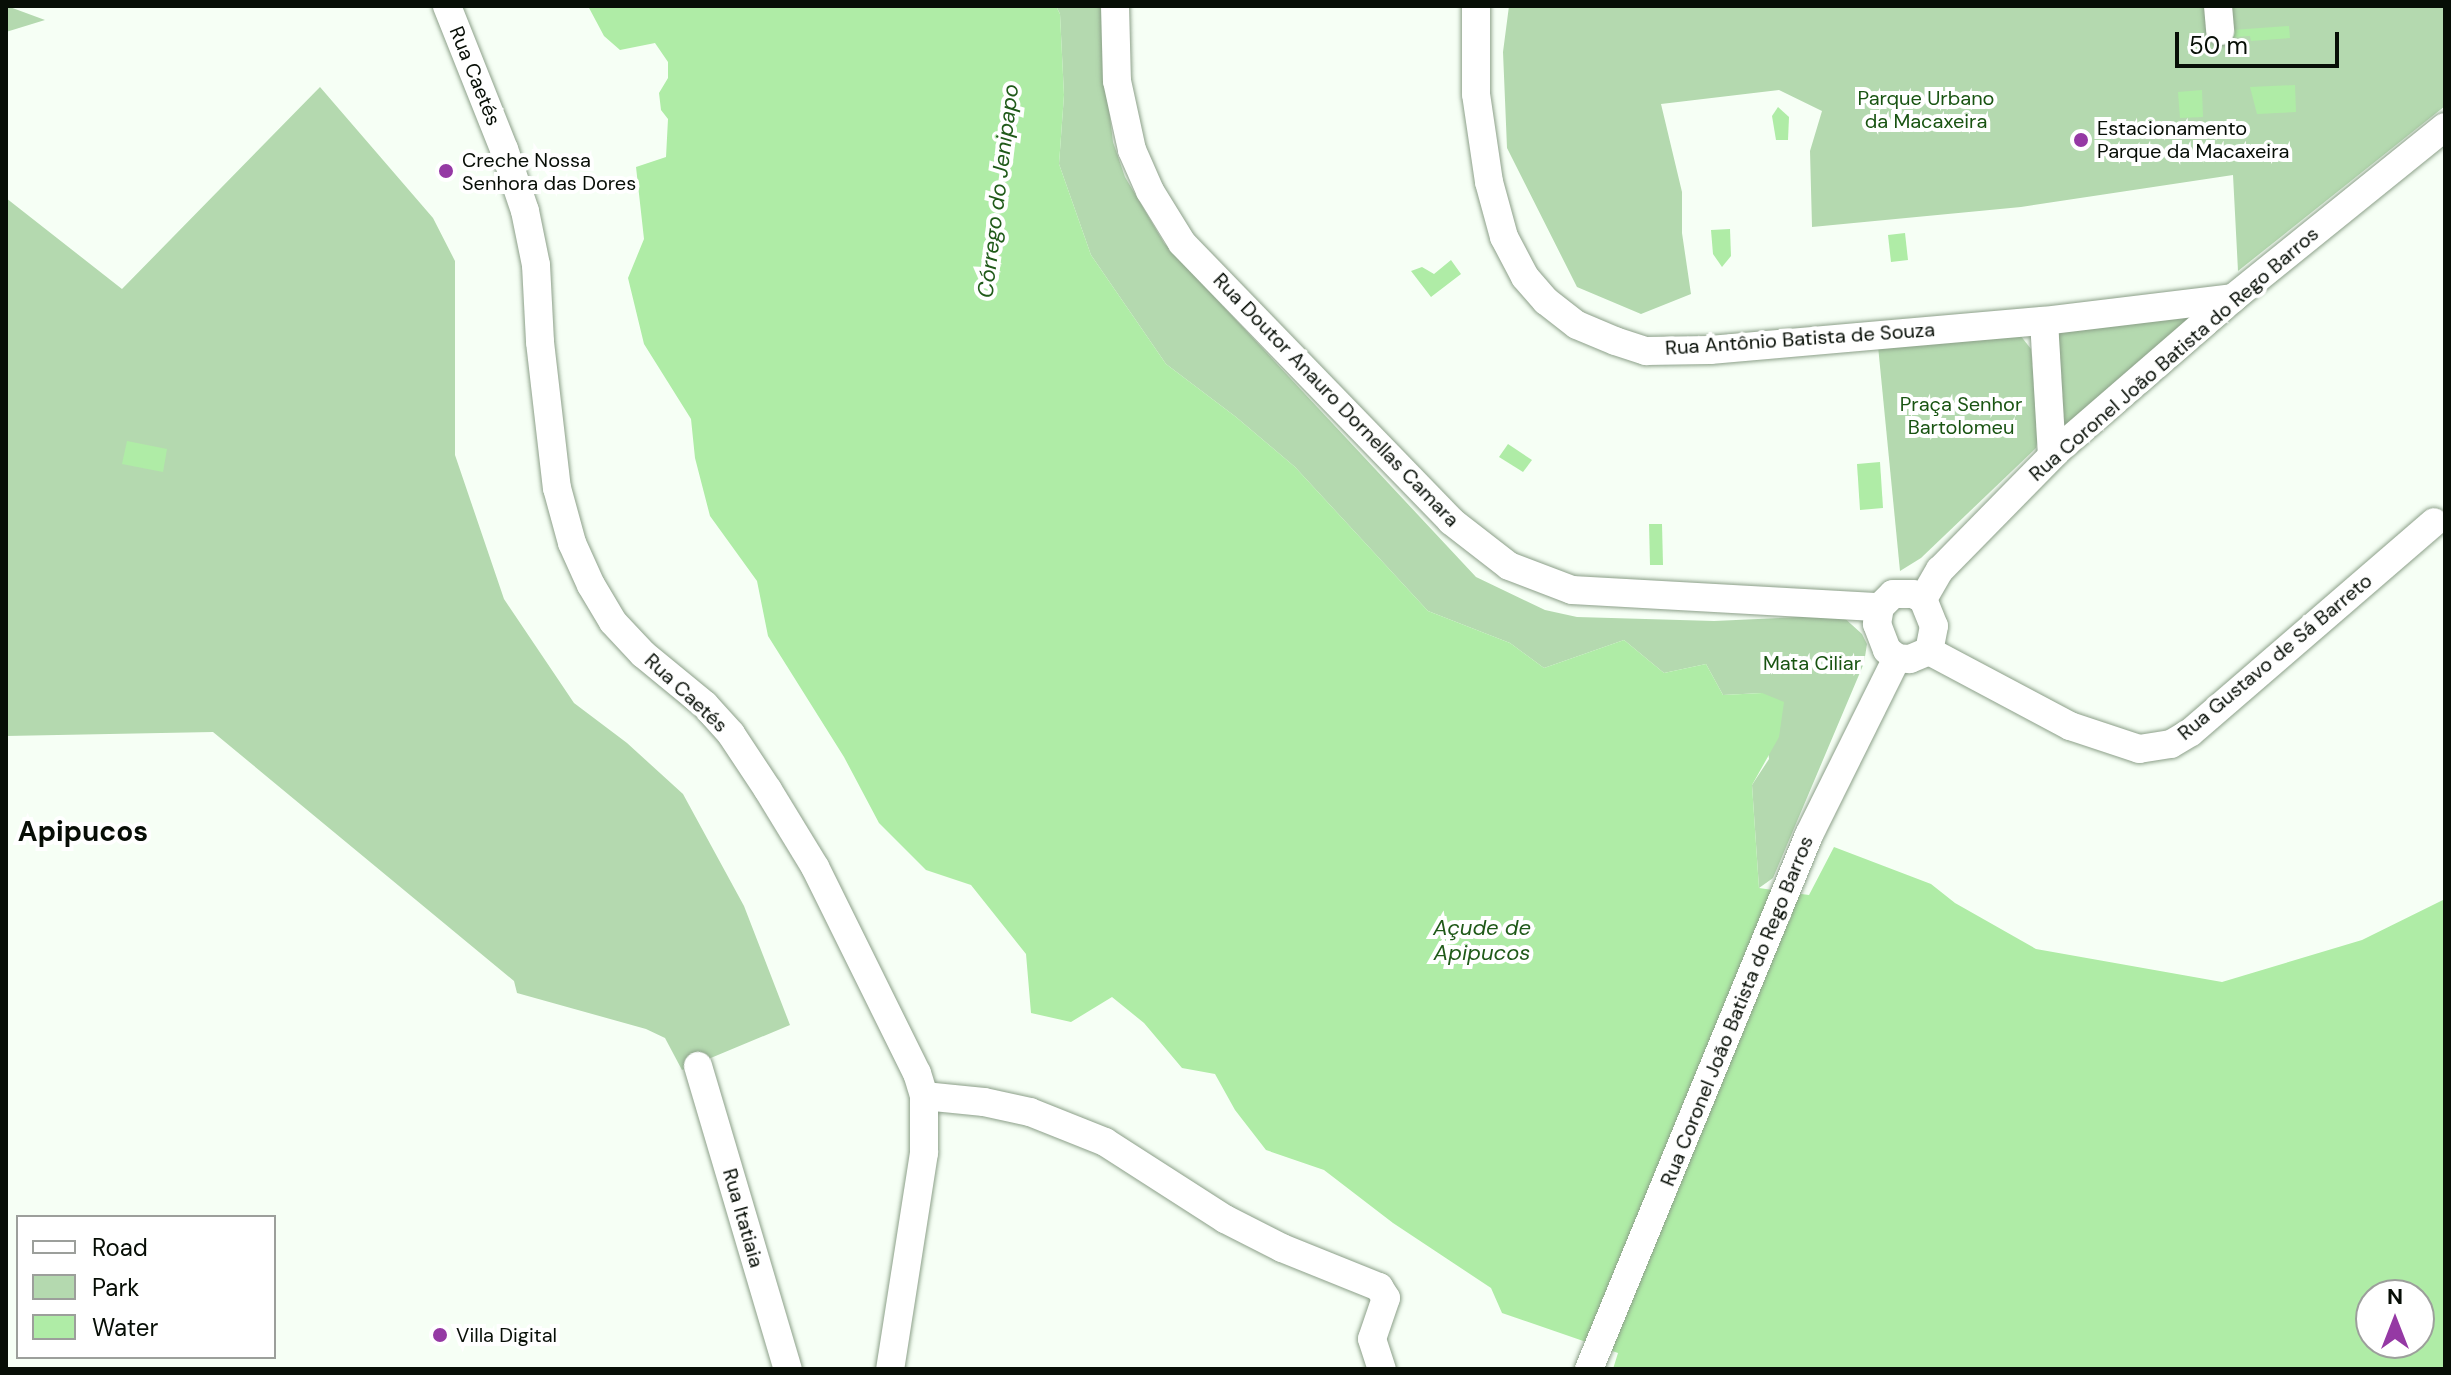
<!DOCTYPE html>
<html>
<head>
<meta charset="utf-8">
<style>
  body { margin:0 }
  #map { position:relative; width:2451px; height:1375px; overflow:hidden; background:#f6fff5; font-family:"DM Sans",sans-serif }
  div>[style] { position:absolute }
  .green>* { inset:0; background:#b4d9af }
  .water>* { inset:0; background:#afeca6 }
  .roads { filter:drop-shadow(0 0 2px #8ca089) drop-shadow(0 0 2px #8ca089) }
  .minor>* { height:28px; margin:-14px; padding:0 14px; transform-origin:14px; border-radius:14px; background:#fff }
  .dots>* { width:22px; height:22px; translate:-50% -50%; box-sizing:border-box; border:4px solid #fff; border-radius:50% }
  span { translate:-50% -50%; white-space:nowrap; text-align:center; line-height:1.15; -webkit-text-stroke:8px #fff; paint-order:stroke }
  .street-label { font-size:20px; color:#070e06 }
  .park-label { font-size:20px; color:#195412 }
  .poi-label { font-size:20px; color:#070e06 }
  .left { translate:0 -50%; text-align:left }
  .water-label { font-size:22px; color:#205a19; font-style:italic }
  .district-label { font-size:28px; color:#070e06; font-weight:700 }
  .frame { position:absolute; inset:0; border:8px solid #070e06; pointer-events:none }
  .legend { position:absolute; left:16px; top:1215px; width:260px; height:144px; box-sizing:border-box; background:#fff; border:2px solid #9c9f9b; margin:0; padding:10px 14px; list-style:none; font-size:24px; color:#070e06 }
  .legend li { display:flex; align-items:center; gap:16px; height:40px }
  .legend b { width:40px; border:2px solid #9c9f9b }
  .north { position:absolute; left:2355px; top:1279px; width:80px; height:80px; box-sizing:border-box; background:#fff; border:2px solid #9c9f9b; border-radius:50%; rotate:0deg; font-size:22px; font-weight:700; line-height:32px; text-align:center; color:#070e06 }
  .north::after { content:''; display:block; margin:auto; width:28px; height:36px; background:#9539a4; clip-path:polygon(50% 0,100% 100%,50% 72%,0 100%) }
  .scale { position:absolute; left:2175px; top:32px; width:164px; height:36px; box-sizing:border-box; border:4px solid #070e06; border-top:0; padding-left:10px; font-size:24px; line-height:28px; white-space:nowrap; color:#070e06; -webkit-text-stroke:6px #fff; paint-order:stroke }
</style>
</head>
<body>
<div id="map">
  <div class="green">
    <div style="clip-path:polygon(6px 6px,7px 6px,45px 20px,6px 32px)"></div>
    <div style="clip-path:polygon(1056px 6px,1107px 6px,1108px 101px,1113px 142px,1125px 177px,1164px 243px,1476px 577px,1545px 610px,1577px 617px,1714px 621px,1841px 615px,1862px 634px,1867px 644px,1864px 663px,1773px 878px,1759px 888px,1752px 785px,1769px 759px,1762px 693px,1723px 695px,1706px 664px,1664px 673px,1624px 640px,1544px 668px,1510px 643px,1428px 611px,1295px 467px,1236px 417px,1166px 364px,1091px 255px,1059px 164px,1064px 95px,1060px 14px)"></div>
    <div style="clip-path:polygon(1509px 6px,2445px 6px,2445px 106px,2238px 271px,2233px 175px,2021px 207px,1812px 227px,1810px 151px,1822px 111px,1779px 90px,1661px 104px,1682px 192px,1682px 233px,1691px 294px,1641px 314px,1577px 287px,1507px 148px,1503px 52px)"></div>
    <div style="clip-path:polygon(320px 87px,433px 218px,455px 261px,455px 455px,504px 599px,574px 703px,627px 743px,683px 794px,744px 906px,790px 1025px,682px 1070px,665px 1038px,646px 1029px,517px 993px,514px 981px,213px 732px,6px 736px,6px 198px,122px 289px)"></div>
    <div style="clip-path:polygon(2221px 310px,2060px 448px,2051px 324px)"></div>
    <div style="clip-path:polygon(2020px 335px,2031px 349px,2039px 432px,2036px 448px,1921px 558px,1900px 571px,1878px 346px)"></div>
  </div>
  <div class="water">
    <div style="clip-path:polygon(evenodd,588px 6px,1056px 6px,1060px 14px,1064px 95px,1059px 164px,1091px 255px,1166px 364px,1236px 417px,1295px 467px,1428px 611px,1510px 643px,1544px 668px,1624px 640px,1664px 673px,1706px 664px,1723px 695px,1762px 693px,1784px 702px,1779px 737px,1752px 785px,1759px 888px,1809px 895px,1834px 847px,1931px 884px,1955px 903px,2036px 949px,2222px 982px,2362px 940px,2445px 899px,2445px 1369px,1613px 1369px,1618px 1353px,1502px 1313px,1491px 1288px,1393px 1223px,1324px 1170px,1266px 1150px,1235px 1110px,1215px 1074px,1182px 1068px,1144px 1023px,1112px 997px,1071px 1022px,1031px 1013px,1026px 954px,971px 885px,926px 870px,879px 823px,844px 757px,768px 636px,757px 581px,710px 516px,695px 458px,691px 419px,644px 344px,628px 278px,644px 239px,636px 167px,666px 157px,668px 119px,661px 110px,659px 93px,668px 78px,668px 62px,655px 43px,620px 50px,604px 36px,588px 6px,2371px 1295px,2419px 1295px,2419px 1343px,2371px 1343px,2371px 1295px)"></div>
    <div style="clip-path:polygon(2289px 26px,2290px 38px,2251px 41px,2250px 36px,2233px 37px,2232px 30px)"></div>
    <div style="clip-path:polygon(2295px 85px,2296px 112px,2257px 114px,2250px 87px)"></div>
    <div style="clip-path:polygon(2202px 90px,2203px 117px,2180px 118px,2178px 92px)"></div>
    <div style="clip-path:polygon(1778px 107px,1789px 117px,1788px 140px,1776px 140px,1772px 116px)"></div>
    <div style="clip-path:polygon(1730px 229px,1731px 256px,1722px 267px,1713px 254px,1711px 230px)"></div>
    <div style="clip-path:polygon(1905px 233px,1908px 260px,1891px 262px,1888px 235px)"></div>
    <div style="clip-path:polygon(1451px 260px,1461px 274px,1431px 297px,1411px 271px,1422px 267px,1434px 274px)"></div>
    <div style="clip-path:polygon(127px 441px,167px 449px,163px 472px,122px 464px)"></div>
    <div style="clip-path:polygon(1508px 444px,1532px 460px,1523px 472px,1499px 457px)"></div>
    <div style="clip-path:polygon(1880px 462px,1883px 508px,1860px 510px,1857px 464px)"></div>
    <div style="clip-path:polygon(1649px 524px,1662px 524px,1663px 565px,1650px 565px)"></div>
  </div>
  <div class="roads">
    <div class="minor">
      <div style="left:447px;top:6px;width:154px;rotate:68.3deg"></div>
      <div style="left:504px;top:149px;width:65px;rotate:71.3deg"></div>
      <div style="left:525px;top:211px;width:55px;rotate:78.5deg"></div>
      <div style="left:536px;top:265px;width:77px;rotate:87deg"></div>
      <div style="left:540px;top:342px;width:147px;rotate:83.4deg"></div>
      <div style="left:557px;top:488px;width:57px;rotate:74.7deg"></div>
      <div style="left:572px;top:543px;width:46px;rotate:65.7deg"></div>
      <div style="left:591px;top:585px;width:43px;rotate:59.3deg"></div>
      <div style="left:613px;top:622px;width:44px;rotate:46.8deg"></div>
      <div style="left:643px;top:654px;width:80px;rotate:39.4deg"></div>
      <div style="left:705px;top:705px;width:39px;rotate:48deg"></div>
      <div style="left:731px;top:734px;width:67px;rotate:56.5deg"></div>
      <div style="left:768px;top:790px;width:90px;rotate:58.6deg"></div>
      <div style="left:815px;top:867px;width:230px;rotate:63.7deg"></div>
      <div style="left:917px;top:1073px;width:24px;rotate:73deg"></div>
      <div style="left:924px;top:1096px;width:57px;rotate:90deg"></div>
      <div style="left:924px;top:1153px;width:219px;rotate:98.9deg"></div>
      <div style="left:1115px;top:6px;width:75px;rotate:88.5deg"></div>
      <div style="left:1117px;top:81px;width:71px;rotate:77.7deg"></div>
      <div style="left:1132px;top:150px;width:45px;rotate:66.3deg"></div>
      <div style="left:1150px;top:191px;width:61px;rotate:58.4deg"></div>
      <div style="left:1182px;top:243px;width:387px;rotate:45.9deg"></div>
      <div style="left:1451px;top:521px;width:73px;rotate:37.8deg"></div>
      <div style="left:1509px;top:566px;width:67px;rotate:20.9deg"></div>
      <div style="left:1572px;top:590px;width:308px;rotate:3.2deg"></div>
      <div style="left:1476px;top:6px;width:88px;rotate:90deg"></div>
      <div style="left:1476px;top:94px;width:89px;rotate:81.6deg"></div>
      <div style="left:1489px;top:182px;width:57px;rotate:74.7deg"></div>
      <div style="left:1504px;top:237px;width:45px;rotate:62.3deg"></div>
      <div style="left:1525px;top:277px;width:32px;rotate:49deg"></div>
      <div style="left:1546px;top:301px;width:39px;rotate:38deg"></div>
      <div style="left:1577px;top:325px;width:41px;rotate:22.8deg"></div>
      <div style="left:1615px;top:341px;width:33px;rotate:18deg"></div>
      <div style="left:1646px;top:351px;width:64px;rotate:-0.9deg"></div>
      <div style="left:1710px;top:350px;width:335px;rotate:-5deg"></div>
      <div style="left:2044px;top:321px;width:190px;rotate:-6.9deg"></div>
      <div style="left:2218px;top:6px;width:25px;rotate:85deg"></div>
      <div style="left:2044px;top:321px;width:134px;rotate:86.6deg"></div>
      <div style="left:1893px;top:594px;width:20px"></div>
      <div style="left:1913px;top:594px;width:11px;rotate:27deg"></div>
      <div style="left:1923px;top:599px;width:29px;rotate:68deg"></div>
      <div style="left:1934px;top:626px;width:25px;rotate:101deg"></div>
      <div style="left:1929px;top:651px;width:21px;rotate:157deg"></div>
      <div style="left:1910px;top:659px;width:13px;rotate:-176deg"></div>
      <div style="left:1897px;top:658px;width:13px;rotate:-141deg"></div>
      <div style="left:1887px;top:650px;width:28px;rotate:-111deg"></div>
      <div style="left:1877px;top:624px;width:17px;rotate:-80deg"></div>
      <div style="left:1880px;top:607px;width:18px;rotate:-45deg"></div>
      <div style="left:1923px;top:599px;width:34px;rotate:-60deg"></div>
      <div style="left:1940px;top:570px;width:171px;rotate:-45.5deg"></div>
      <div style="left:2060px;top:448px;width:229px;rotate:-40.9deg"></div>
      <div style="left:2233px;top:298px;width:272px;rotate:-38.9deg"></div>
      <div style="left:1929px;top:651px;width:160px;rotate:28deg"></div>
      <div style="left:2070px;top:726px;width:73px;rotate:18.4deg"></div>
      <div style="left:2139px;top:749px;width:32px;rotate:-9deg"></div>
      <div style="left:2171px;top:744px;width:23px;rotate:-31deg"></div>
      <div style="left:2191px;top:732px;width:321px;rotate:-40.8deg"></div>
      <div style="left:698px;top:1066px;width:316px;rotate:73.5deg"></div>
      <div style="left:924px;top:1096px;width:60px;rotate:5.7deg"></div>
      <div style="left:984px;top:1102px;width:47px;rotate:12.3deg"></div>
      <div style="left:1030px;top:1112px;width:81px;rotate:21.8deg"></div>
      <div style="left:1105px;top:1142px;width:143px;rotate:32.7deg"></div>
      <div style="left:1225px;top:1219px;width:64px;rotate:27deg"></div>
      <div style="left:1282px;top:1248px;width:105px;rotate:21.9deg"></div>
      <div style="left:1379px;top:1287px;width:13px;rotate:58deg"></div>
      <div style="left:1386px;top:1298px;width:43px;rotate:108.9deg"></div>
      <div style="left:1372px;top:1339px;width:32px;rotate:72deg"></div>
      <div style="left:1589px;top:1369px;width:578px;rotate:-67.61deg"></div>
      <div style="left:1809px;top:835px;width:198px;rotate:-63.6deg"></div>
    </div>
  </div>
  <div class="dots">
    <div style="left:2081px;top:140px;background:#9539a4"></div>
    <div style="left:446px;top:171px;background:#9539a4"></div>
    <div style="left:440px;top:1335px;background:#9539a4"></div>
  </div>
  <div class="street-label">
    <span style="left:475px;top:76px;rotate:68deg">Rua Caetés</span>
    <span style="left:1800px;top:339px;rotate:-4deg">Rua Antônio Batista de Souza</span>
    <span style="left:2174px;top:354px;rotate:-41deg">Rua Coronel João Batista do Rego Barros</span>
    <span style="left:1336px;top:400px;rotate:46deg">Rua Doutor Anauro Dornellas Camara</span>
    <span style="left:2275px;top:657px;rotate:-40deg">Rua Gustavo de Sá Barreto</span>
    <span style="left:686px;top:693px;rotate:43deg">Rua Caetés</span>
    <span style="left:1737px;top:1011px;rotate:-68deg">Rua Coronel João Batista do Rego Barros</span>
    <span style="left:743px;top:1218px;rotate:74deg">Rua Itatiaia</span>
  </div>
  <div class="park-label">
    <span style="left:1926px;top:110px">Parque Urbano<br>da Macaxeira</span>
    <span style="left:1961px;top:416px">Praça Senhor<br>Bartolomeu</span>
    <span style="left:1812px;top:663px">Mata Ciliar</span>
  </div>
  <div class="poi-label">
    <span class="left" style="left:2097px;top:140px">Estacionamento<br>Parque da Macaxeira</span>
    <span class="left" style="left:462px;top:172px">Creche Nossa<br>Senhora das Dores</span>
    <span class="left" style="left:456px;top:1335px">Villa Digital</span>
  </div>
  <div class="water-label">
    <span style="left:998px;top:191px;rotate:-83deg">Córrego do Jenipapo</span>
    <span style="left:1482px;top:940px">Açude de<br>Apipucos</span>
  </div>
  <div class="district-label">
    <span style="left:83px;top:832px">Apipucos</span>
  </div>
  <div class="frame"></div>
  <ul class="legend">
  <li><b style="height:10px;background:#fff"></b>Road</li>
  <li><b style="height:22px;background:#b4d9af"></b>Park</li>
  <li><b style="height:22px;background:#afeca6"></b>Water</li>
  </ul>
  <div class="north">N</div>
  <div class="scale">50 m</div>
</div>
</body>
</html>
